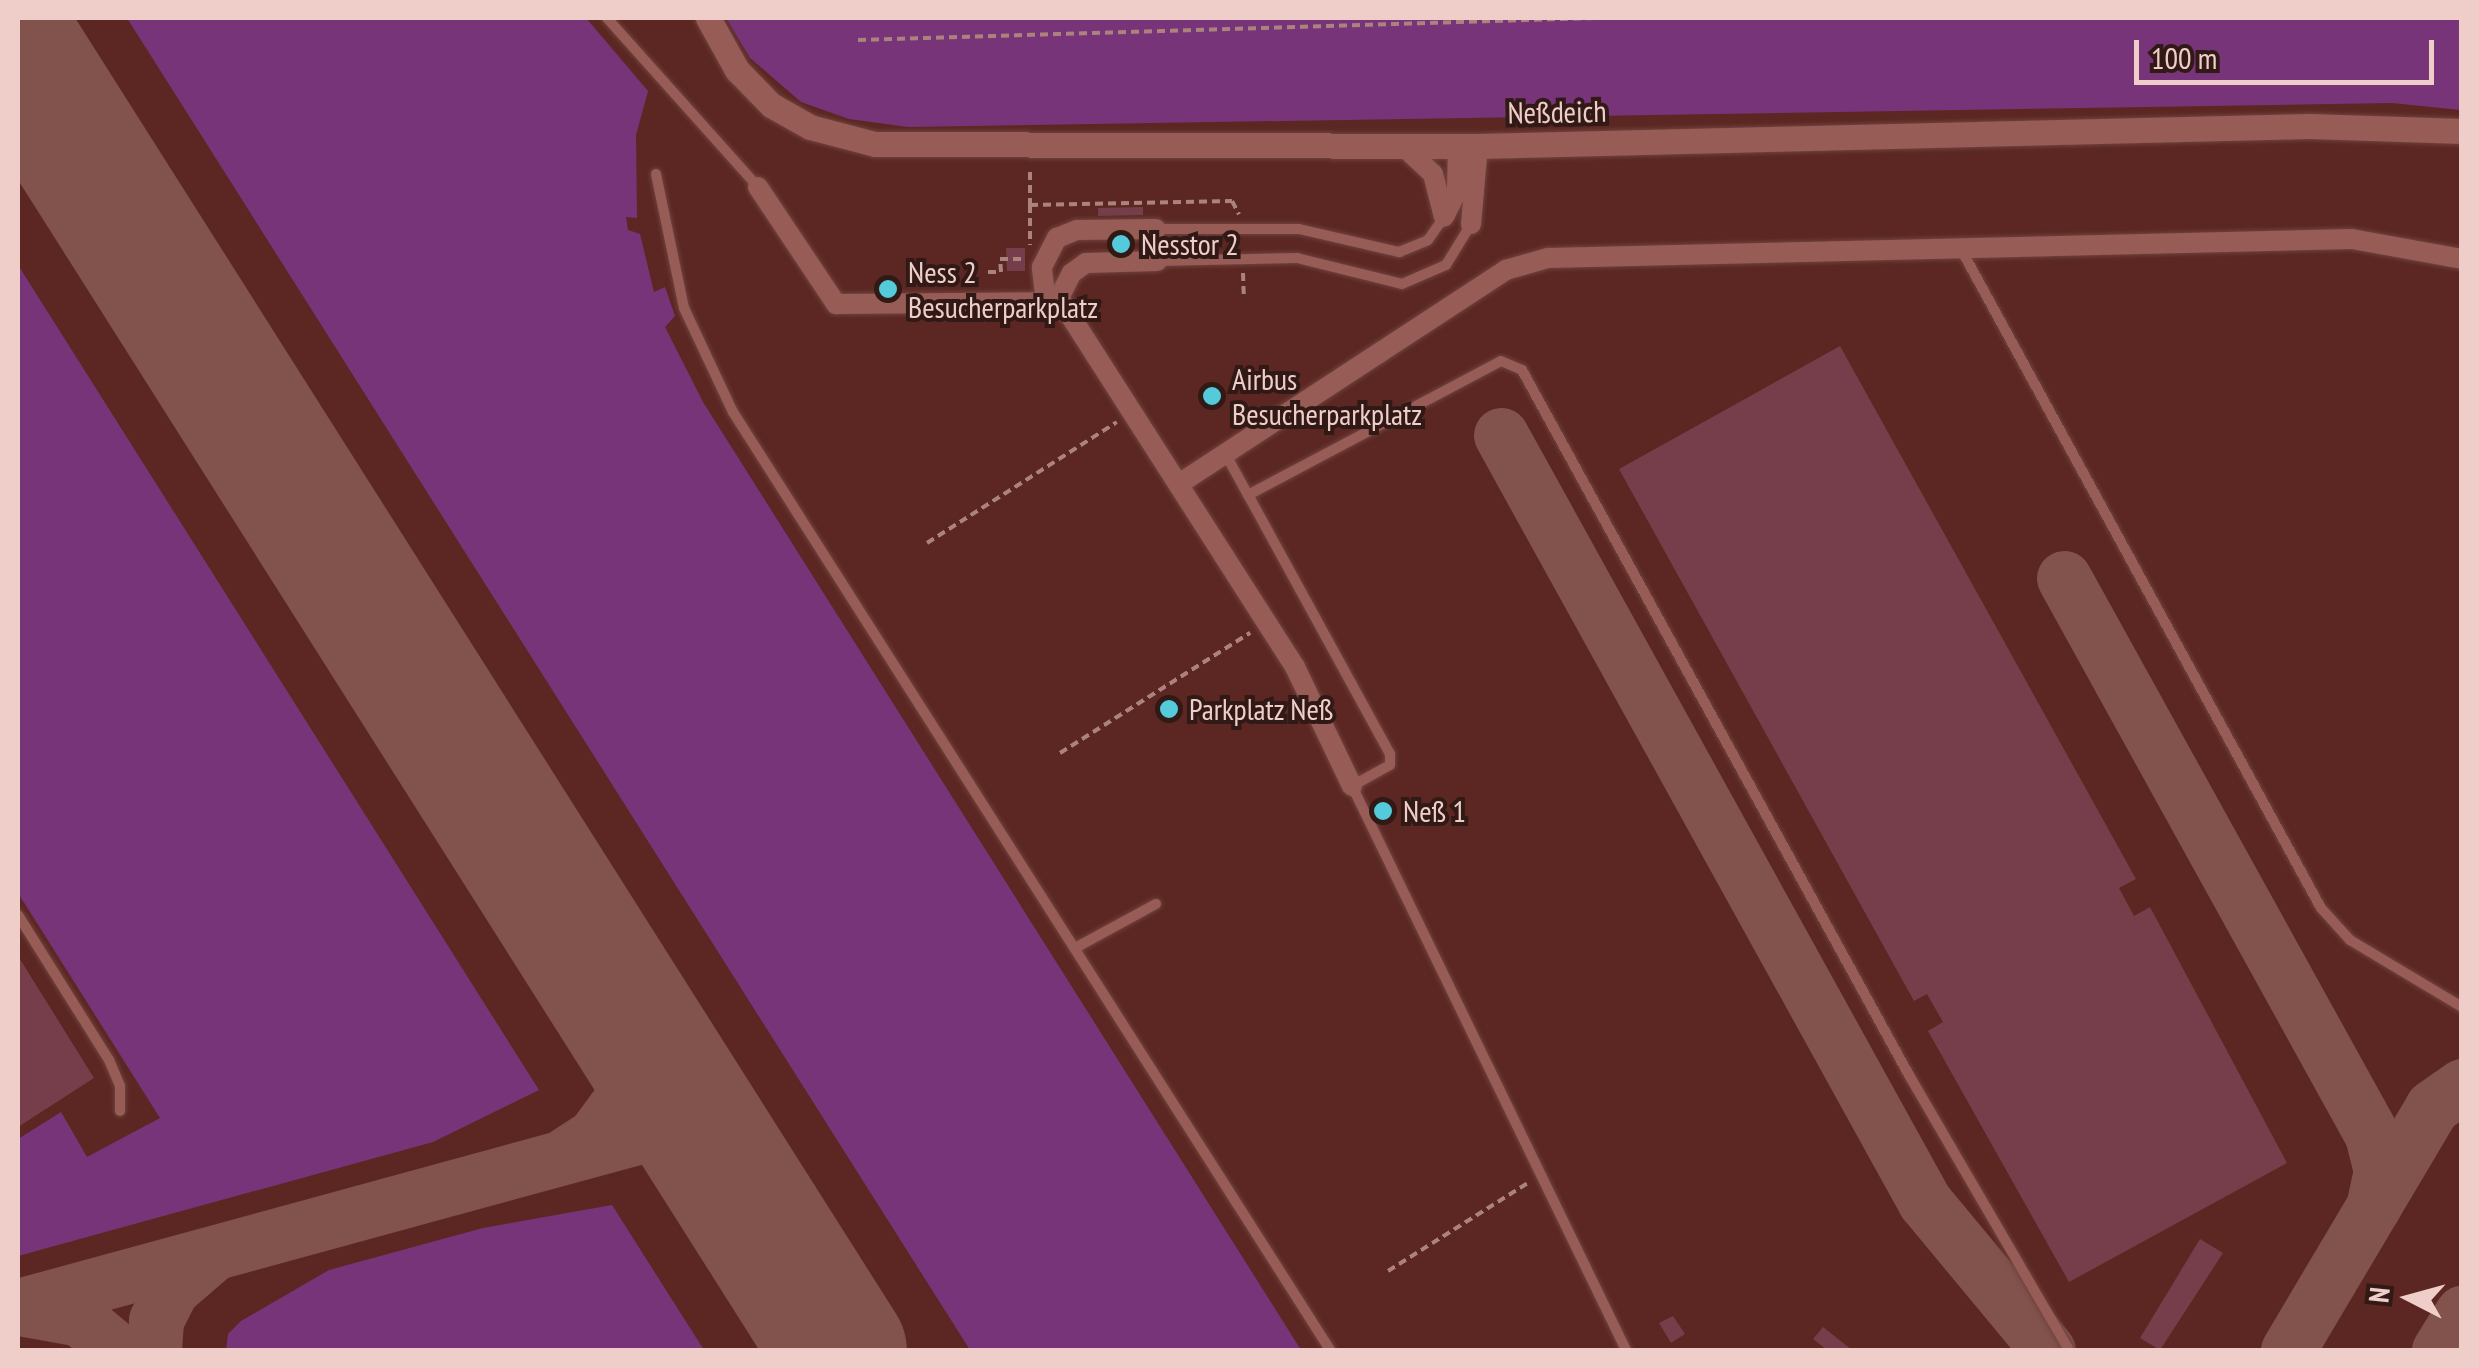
<!DOCTYPE html>
<html>
<head>
<meta charset="utf-8">
<style>
  body { margin:0 }
  #map { position:relative; width:2479px; height:1368px; overflow:hidden; background:#5c2722; font-family:"PT Sans Narrow",sans-serif }
  div>[style] { position:absolute }
  .green>* { inset:0; background:#783479 }
  .taxiway>* { height:55px; margin:-27.5px; padding:0 27.5px; transform-origin:27.5px; border-radius:27.5px; background:#82524c }
  .runway>* { height:135px; margin:-67.5px; padding:0 67.5px; transform-origin:67.5px; border-radius:67.5px; background:#82524c }
  .building>* { inset:0; background:#763e4a }
  .path>* { height:4px; margin-top:-2px; transform-origin:0; background:repeating-linear-gradient(90deg,#ac827d 0 8px,transparent 0 13px) }
  .roads { filter:drop-shadow(0 0 2px #70423f) drop-shadow(0 0 2px #70423f) }
  .service>* { height:10px; margin:-5px; padding:0 5px; transform-origin:5px; border-radius:5px; background:#985c56 }
  .minor>* { height:20px; margin:-10px; padding:0 10px; transform-origin:10px; border-radius:10px; background:#985c56 }
  .tertiary>* { height:25px; margin:-12.5px; padding:0 12.5px; transform-origin:12.5px; border-radius:12.5px; background:#985c56 }
  .dots>* { width:28px; height:28px; translate:-50% -50%; box-sizing:border-box; border:5px solid #311916; border-radius:50% }
  span { translate:-50% -50%; white-space:nowrap; text-align:center; line-height:1.15; -webkit-text-stroke:8px #311916; paint-order:stroke }
  .street-label { font-size:30px; color:#efcdc8 }
  .poi-label { font-size:30px; color:#efcdc8 }
  .left { translate:0 -50%; text-align:left }
  .frame { position:absolute; inset:0; border:20px solid #efcdc8; pointer-events:none }
  .north { position:absolute; left:2359px; top:1248px; width:100px; height:100px; -webkit-text-stroke:8px #311916; paint-order:stroke; rotate:276deg; font-size:28px; font-weight:700; line-height:40px; text-align:center; color:#efcdc8 }
  .north::after { content:''; display:block; margin:auto; width:35px; height:45px; background:#efcdc8; clip-path:polygon(50% 0,100% 100%,50% 72%,0 100%) }
  .scale { position:absolute; left:2134px; top:40px; width:300px; height:45px; box-sizing:border-box; border:5px solid #efcdc8; border-top:0; padding-left:12px; font-size:30px; line-height:35px; white-space:nowrap; color:#efcdc8; -webkit-text-stroke:8px #311916; paint-order:stroke }
</style>
</head>
<body>
<div id="map">
  <div class="green">
    <div style="clip-path:polygon(127px 18px,586px 18px,648px 91px,636px 135px,637px 218px,626px 217px,628px 230px,640px 234px,654px 292px,665px 287px,675px 316px,665px 327px,703px 402px,1301px 1350px,970px 1350px)"></div>
    <div style="clip-path:polygon(726px 18px,2461px 18px,2461px 110px,2392px 103px,908px 127px,849px 119px,801px 102px,750px 58px)"></div>
    <div style="clip-path:polygon(18px 265px,539px 1090px,433px 1142px,18px 1256px,18px 1139px,61px 1112px,87px 1157px,160px 1118px,18px 893px)"></div>
    <div style="clip-path:polygon(612px 1205px,704px 1350px,226px 1350px,228px 1334px,241px 1321px,329px 1270px,483px 1228px)"></div>
  </div>
  <div class="taxiway">
    <div style="left:1501px;top:435px;width:876px;rotate:61.07deg"></div>
    <div style="left:1925px;top:1202px;width:192px;rotate:50.3deg"></div>
    <div style="left:2064px;top:578px;width:636px;rotate:61.06deg"></div>
    <div style="left:2372px;top:1135px;width:36px;rotate:76deg"></div>
    <div style="left:2381px;top:1170px;width:38px;rotate:102deg"></div>
    <div style="left:566px;top:1154px;width:33px;rotate:-33deg"></div>
    <div style="left:594px;top:1136px;width:42px;rotate:-53.7deg"></div>
    <div style="left:619px;top:1102px;width:25px;rotate:-72deg"></div>
    <div style="left:627px;top:1078px;width:61px;rotate:-89.1deg"></div>
    <div style="left:18px;top:1306px;width:664px;rotate:-15.27deg"></div>
    <div style="left:659px;top:1131px;width:32px;rotate:4deg"></div>
    <div style="left:691px;top:1133px;width:30px;rotate:41deg"></div>
    <div style="left:19px;top:1308px;width:62px;rotate:10.2deg"></div>
    <div style="left:80px;top:1319px;width:48px;rotate:40deg"></div>
    <div style="left:154px;top:1350px;width:30px;rotate:-86deg"></div>
    <div style="left:156px;top:1320px;width:35px;rotate:-63deg"></div>
    <div style="left:172px;top:1289px;width:55px;rotate:-40.6deg"></div>
    <div style="left:2288px;top:1350px;width:282px;rotate:-59.3deg"></div>
    <div style="left:2432px;top:1107px;width:37px;rotate:-35deg"></div>
    <div style="left:2439px;top:1350px;width:44px;rotate:-58.1deg"></div>
  </div>
  <div class="runway">
    <div style="left:18px;top:54px;width:1534px;rotate:57.65deg"></div>
  </div>
  <div class="building">
    <div style="clip-path:polygon(1143px 207px,1143px 215px,1098px 216px,1098px 208px)"></div>
    <div style="clip-path:polygon(1006px 248px,1025px 248px,1025px 271px,1007px 271px)"></div>
    <div style="clip-path:polygon(1840px 346px,2136px 879px,2119px 888px,2134px 916px,2150px 907px,2287px 1163px,2069px 1282px,1928px 1031px,1943px 1022px,1927px 994px,1914px 1001px,1619px 469px)"></div>
    <div style="clip-path:polygon(18px 956px,94px 1078px,18px 1127px)"></div>
    <div style="clip-path:polygon(2200px 1239px,2223px 1253px,2160px 1350px,2140px 1338px)"></div>
    <div style="clip-path:polygon(1673px 1316px,1685px 1334px,1671px 1343px,1659px 1323px)"></div>
    <div style="clip-path:polygon(1823px 1327px,1852px 1350px,1827px 1350px,1813px 1339px)"></div>
  </div>
  <div class="path">
    <div style="left:2458px;top:18px;width:4px"></div>
    <div style="left:858px;top:40px;width:739px;rotate:-1.71deg"></div>
    <div style="left:1030px;top:172px;width:33px;rotate:90deg"></div>
    <div style="left:1030px;top:205px;width:202px;rotate:-1.1deg"></div>
    <div style="left:1232px;top:201px;width:15px;rotate:62deg"></div>
    <div style="left:1030px;top:205px;width:40px;rotate:90deg"></div>
    <div style="left:988px;top:272px;width:13px"></div>
    <div style="left:1001px;top:272px;width:13px;rotate:-94deg"></div>
    <div style="left:1000px;top:259px;width:25px"></div>
    <div style="left:1243px;top:273px;width:23px;rotate:88deg"></div>
    <div style="left:927px;top:543px;width:225px;rotate:-32.5deg"></div>
    <div style="left:1060px;top:753px;width:225px;rotate:-32.3deg"></div>
    <div style="left:1388px;top:1271px;width:165px;rotate:-32.2deg"></div>
  </div>
  <div class="roads">
    <div class="service">
      <div style="left:607px;top:18px;width:227px;rotate:48.2deg"></div>
      <div style="left:656px;top:174px;width:137px;rotate:78.2deg"></div>
      <div style="left:684px;top:308px;width:115px;rotate:64.8deg"></div>
      <div style="left:733px;top:412px;width:1112px;rotate:57.52deg"></div>
      <div style="left:1157px;top:229px;width:142px"></div>
      <div style="left:1299px;top:229px;width:103px;rotate:13deg"></div>
      <div style="left:1399px;top:252px;width:31px;rotate:-22deg"></div>
      <div style="left:1428px;top:240px;width:28px;rotate:-55deg"></div>
      <div style="left:1962px;top:251px;width:749px;rotate:61.35deg"></div>
      <div style="left:2321px;top:908px;width:43px;rotate:47.8deg"></div>
      <div style="left:2350px;top:940px;width:131px;rotate:30.9deg"></div>
      <div style="left:1157px;top:261px;width:140px;rotate:-1.2deg"></div>
      <div style="left:1297px;top:258px;width:108px;rotate:13.9deg"></div>
      <div style="left:1402px;top:284px;width:48px;rotate:-23.4deg"></div>
      <div style="left:1446px;top:265px;width:48px;rotate:-58.6deg"></div>
      <div style="left:1225px;top:453px;width:48px;rotate:61.3deg"></div>
      <div style="left:18px;top:915px;width:171px;rotate:57.9deg"></div>
      <div style="left:109px;top:1060px;width:28px;rotate:67deg"></div>
      <div style="left:120px;top:1086px;width:25px;rotate:90deg"></div>
      <div style="left:1077px;top:947px;width:90px;rotate:-28.6deg"></div>
      <div style="left:1626px;top:1350px;width:627px;rotate:-115.91deg"></div>
      <div style="left:1352px;top:786px;width:43px;rotate:-28.9deg"></div>
      <div style="left:1390px;top:765px;width:11px;rotate:-90deg"></div>
      <div style="left:1390px;top:754px;width:295px;rotate:-118.7deg"></div>
      <div style="left:1248px;top:495px;width:286px;rotate:-27.9deg"></div>
      <div style="left:1501px;top:361px;width:23px;rotate:23deg"></div>
      <div style="left:1522px;top:370px;width:804px;rotate:61.24deg"></div>
      <div style="left:1909px;top:1075px;width:318px;rotate:59.8deg"></div>
    </div>
    <div class="minor">
      <div style="left:1403px;top:146px;width:41px;rotate:43deg"></div>
      <div style="left:1433px;top:174px;width:44px;rotate:75.7deg"></div>
      <div style="left:758px;top:187px;width:141px;rotate:56.3deg"></div>
      <div style="left:836px;top:304px;width:210px;rotate:-0.5deg"></div>
      <div style="left:1046px;top:302px;width:14px;rotate:-17deg"></div>
      <div style="left:1059px;top:298px;width:28px;rotate:-63deg"></div>
      <div style="left:1072px;top:273px;width:17px;rotate:-36deg"></div>
      <div style="left:1086px;top:263px;width:71px;rotate:-1.6deg"></div>
      <div style="left:1445px;top:215px;width:28px;rotate:-64deg"></div>
      <div style="left:1457px;top:190px;width:44px;rotate:-88.7deg"></div>
      <div style="left:1471px;top:224px;width:78px;rotate:-84.9deg"></div>
      <div style="left:1059px;top:298px;width:438px;rotate:57.4deg"></div>
      <div style="left:1295px;top:667px;width:132px;rotate:64.4deg"></div>
      <div style="left:1046px;top:302px;width:35px;rotate:-97deg"></div>
      <div style="left:1042px;top:267px;width:33px;rotate:-63deg"></div>
      <div style="left:1057px;top:238px;width:22px;rotate:-22deg"></div>
      <div style="left:1077px;top:230px;width:79px;rotate:-0.7deg"></div>
      <div style="left:1179px;top:484px;width:391px;rotate:-33.2deg"></div>
      <div style="left:1506px;top:270px;width:44px;rotate:-15.9deg"></div>
      <div style="left:1548px;top:258px;width:804px;rotate:-1.35deg"></div>
      <div style="left:2352px;top:239px;width:112px;rotate:10.3deg"></div>
    </div>
    <div class="tertiary">
      <div style="left:708px;top:18px;width:60px;rotate:60.9deg"></div>
      <div style="left:737px;top:70px;width:49px;rotate:45.8deg"></div>
      <div style="left:771px;top:105px;width:45px;rotate:29.4deg"></div>
      <div style="left:810px;top:127px;width:67px;rotate:14.7deg"></div>
      <div style="left:875px;top:144px;width:603px;rotate:0.19deg"></div>
      <div style="left:1478px;top:146px;width:832px;rotate:-1.38deg"></div>
      <div style="left:2310px;top:126px;width:152px;rotate:1.9deg"></div>
    </div>
  </div>
  <div class="dots">
    <div style="left:1121px;top:244px;background:#53cbda"></div>
    <div style="left:888px;top:289px;background:#53cbda"></div>
    <div style="left:1212px;top:396px;background:#53cbda"></div>
    <div style="left:1169px;top:709px;background:#53cbda"></div>
    <div style="left:1383px;top:811px;background:#53cbda"></div>
  </div>
  <div class="street-label">
    <span style="left:1557px;top:112px;rotate:-1deg">Neßdeich</span>
  </div>
  <div class="poi-label">
    <span class="left" style="left:1141px;top:244px">Nesstor 2</span>
    <span class="left" style="left:908px;top:289px">Ness 2<br>Besucherparkplatz</span>
    <span class="left" style="left:1232px;top:396px">Airbus<br>Besucherparkplatz</span>
    <span class="left" style="left:1189px;top:709px">Parkplatz Neß</span>
    <span class="left" style="left:1403px;top:811px">Neß 1</span>
  </div>
  <div class="frame"></div>
  <div class="north">N</div>
  <div class="scale">100 m</div>
</div>
</body>
</html>
